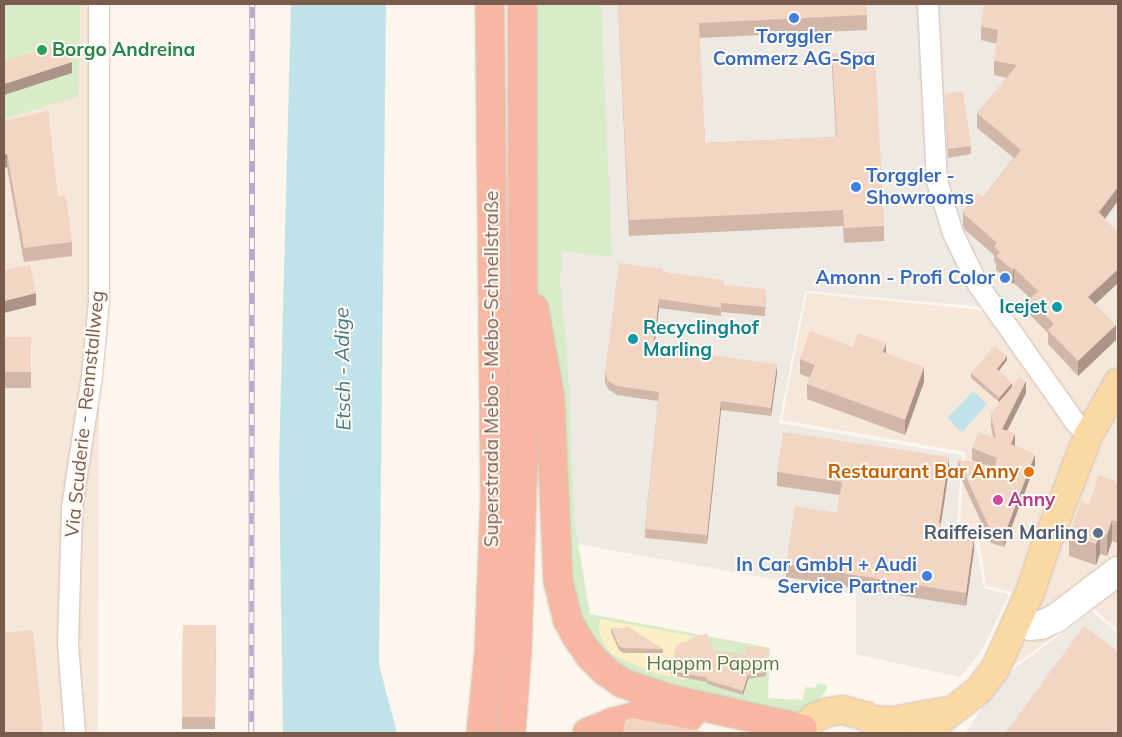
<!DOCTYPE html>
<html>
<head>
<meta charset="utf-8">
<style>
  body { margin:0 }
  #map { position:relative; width:1122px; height:737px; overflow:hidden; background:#fdf6ec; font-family:Mulish,sans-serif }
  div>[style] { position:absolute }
  .residential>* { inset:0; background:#f5e8da }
  .industrial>* { inset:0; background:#efe9e4 }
  .green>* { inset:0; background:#d8ecc9 }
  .sand>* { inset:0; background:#fcefc7 }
  .water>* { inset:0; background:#bfe3e8 }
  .roads { filter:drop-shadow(0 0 1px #d1beb0) drop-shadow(0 0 1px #d1beb0) }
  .street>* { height:20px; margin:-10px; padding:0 10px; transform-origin:10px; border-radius:10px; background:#fff }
  .secondary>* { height:28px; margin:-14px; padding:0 14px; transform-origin:14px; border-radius:14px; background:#fff }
  .primary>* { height:28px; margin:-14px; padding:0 14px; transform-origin:14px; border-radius:14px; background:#fbd9a5 }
  .highway>* { height:28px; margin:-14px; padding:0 14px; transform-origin:14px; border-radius:14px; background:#f7b7a3 }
  .rail>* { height:5.5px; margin-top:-2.75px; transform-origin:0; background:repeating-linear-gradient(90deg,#fffaf3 0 11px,#b9a8c9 0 22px); box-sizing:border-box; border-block:1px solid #b9a8c9 }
  .wall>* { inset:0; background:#d1b7a8 }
  .shaded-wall>* { inset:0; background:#aa9588 }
  .building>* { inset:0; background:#f3d5c3 }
  .dots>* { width:14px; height:14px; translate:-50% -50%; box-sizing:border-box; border:2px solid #fffaf3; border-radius:50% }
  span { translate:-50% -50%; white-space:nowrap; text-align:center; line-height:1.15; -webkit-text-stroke:4px #fffaf3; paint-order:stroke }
  .shop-label { font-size:19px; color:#366cbe; font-weight:700 }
  .left { translate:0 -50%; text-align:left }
  .right { translate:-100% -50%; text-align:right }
  .leisure-label { font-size:19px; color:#27864d; font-weight:700 }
  .culture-label { font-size:19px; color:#0d838f; font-weight:700 }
  .street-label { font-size:19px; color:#7a5c4d }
  .food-label { font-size:19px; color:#c56008; font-weight:700 }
  .hotel-label { font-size:19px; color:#b23c85; font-weight:700 }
  .service-label { font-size:19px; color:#4e5e75; font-weight:700 }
  .park-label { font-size:19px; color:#537a41 }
  .water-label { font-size:20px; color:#437c86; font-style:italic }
  .frame { position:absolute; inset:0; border:5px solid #7a5c4d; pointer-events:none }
</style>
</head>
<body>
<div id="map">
  <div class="residential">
    <div style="clip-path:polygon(4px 4px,101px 4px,98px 733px,4px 733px)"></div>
    <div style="clip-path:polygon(1118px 236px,1118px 630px,1093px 608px,1006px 671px,999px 624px,1013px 592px,986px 586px,979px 541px,959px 535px,965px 452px,782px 420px,807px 293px,972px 309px,1020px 318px)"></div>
  </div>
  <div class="industrial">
    <div style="clip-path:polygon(522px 4px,1118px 4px,1118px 232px,1020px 315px,972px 306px,805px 291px,779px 423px,962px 455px,956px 537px,976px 544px,984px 588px,1009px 594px,982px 650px,960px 677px,856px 654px,856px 594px,555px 540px)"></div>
    <div style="clip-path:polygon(1092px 611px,1118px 634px,1118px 733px,965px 733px,1004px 676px)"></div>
  </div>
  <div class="green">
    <div style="clip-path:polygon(4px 4px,80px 4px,79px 96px,4px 119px)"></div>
    <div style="clip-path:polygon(522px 4px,601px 4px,612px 257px,562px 251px,560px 285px,567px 354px,575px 524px,590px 614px,770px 648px,768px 698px,802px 700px,806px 687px,816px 688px,817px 683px,826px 685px,827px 689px,816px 704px,803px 712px,783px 712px,669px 699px,578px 639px,521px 241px)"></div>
  </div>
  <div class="sand">
    <div style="clip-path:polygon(600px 619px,692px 636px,685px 680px,651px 672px,611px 654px,603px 643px,599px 631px)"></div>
  </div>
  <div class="water">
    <div style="clip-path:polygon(291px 4px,386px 4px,379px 664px,397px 733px,283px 733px,279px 461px)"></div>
    <div style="clip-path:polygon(973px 391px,987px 404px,962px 432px,947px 418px)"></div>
  </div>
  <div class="roads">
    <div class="street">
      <div style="left:928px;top:4px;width:177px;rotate:87.1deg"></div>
      <div style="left:937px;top:181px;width:54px;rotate:72.9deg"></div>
      <div style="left:953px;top:233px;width:55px;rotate:64.4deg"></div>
      <div style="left:977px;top:283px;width:170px;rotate:54.8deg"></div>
      <div style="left:1075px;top:422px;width:19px;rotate:47deg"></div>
      <div style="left:75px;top:733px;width:88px;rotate:-94.5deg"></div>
      <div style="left:68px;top:645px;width:137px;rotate:-88.3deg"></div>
      <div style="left:72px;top:508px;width:134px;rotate:-81.4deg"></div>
      <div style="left:92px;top:376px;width:75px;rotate:-84.7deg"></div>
      <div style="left:99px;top:301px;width:297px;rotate:-90deg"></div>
    </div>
    <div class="secondary">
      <div style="left:1017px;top:623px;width:13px;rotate:13deg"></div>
      <div style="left:1030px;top:626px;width:11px;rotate:-5deg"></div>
      <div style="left:1041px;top:625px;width:17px;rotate:-25deg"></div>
      <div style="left:1056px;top:618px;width:78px;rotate:-37.2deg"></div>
    </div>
    <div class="primary">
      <div style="left:873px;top:720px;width:19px;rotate:3deg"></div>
      <div style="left:892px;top:721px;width:57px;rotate:-10.1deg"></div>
      <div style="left:800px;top:733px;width:21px;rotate:-47deg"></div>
      <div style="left:814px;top:718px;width:15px;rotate:-23deg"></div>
      <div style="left:828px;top:712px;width:15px;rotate:-8deg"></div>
      <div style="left:843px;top:710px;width:24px;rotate:15deg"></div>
      <div style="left:866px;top:716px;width:25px;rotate:43deg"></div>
      <div style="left:924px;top:733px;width:70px;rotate:-38deg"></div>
      <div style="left:979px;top:690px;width:26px;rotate:-53deg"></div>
      <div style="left:995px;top:669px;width:87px;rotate:-65.5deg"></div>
      <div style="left:1031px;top:590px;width:44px;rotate:-71.6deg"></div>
      <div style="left:1045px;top:548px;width:120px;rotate:-69deg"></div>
      <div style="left:1088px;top:436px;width:61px;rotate:-60.5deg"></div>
    </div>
    <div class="highway">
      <div style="left:534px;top:308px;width:92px;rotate:80deg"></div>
      <div style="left:550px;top:399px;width:182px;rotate:87.5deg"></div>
      <div style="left:558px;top:581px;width:41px;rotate:76deg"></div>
      <div style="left:568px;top:621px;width:21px;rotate:61deg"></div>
      <div style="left:578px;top:639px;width:19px;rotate:55deg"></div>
      <div style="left:589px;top:655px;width:23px;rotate:45deg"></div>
      <div style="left:605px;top:671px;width:21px;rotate:35deg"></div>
      <div style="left:622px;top:683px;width:50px;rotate:18.8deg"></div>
      <div style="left:669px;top:699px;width:137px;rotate:12.6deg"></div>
      <div style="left:481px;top:733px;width:80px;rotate:-84.3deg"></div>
      <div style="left:489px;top:653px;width:153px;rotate:-87.8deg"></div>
      <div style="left:495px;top:500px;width:496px;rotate:-90.6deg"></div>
      <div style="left:511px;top:733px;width:82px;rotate:-85.8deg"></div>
      <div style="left:517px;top:651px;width:194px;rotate:-88.2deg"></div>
      <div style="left:523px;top:457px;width:453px;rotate:-90.1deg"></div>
      <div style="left:587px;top:733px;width:28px;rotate:-23deg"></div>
      <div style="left:613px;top:722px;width:25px;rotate:-14deg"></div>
      <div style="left:637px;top:716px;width:23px;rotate:-5deg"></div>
      <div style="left:660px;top:714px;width:30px;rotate:4deg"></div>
    </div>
  </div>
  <div class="rail">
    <div style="left:251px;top:733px;width:729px;rotate:-89.92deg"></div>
  </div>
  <div class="wall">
    <div style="clip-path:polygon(618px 4px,867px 4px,867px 30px,699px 38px,705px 143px,836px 137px,832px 68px,832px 53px,884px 226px,884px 241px,844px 243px,843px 226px,629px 236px)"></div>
    <div style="clip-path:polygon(1118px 4px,1118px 201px,1105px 219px,1095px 304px,1116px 340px,1078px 376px,1048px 344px,1048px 333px,1029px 314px,1029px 300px,1030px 298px,1014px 283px,1013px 284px,996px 270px,996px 264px,994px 261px,994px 255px,965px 230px,963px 225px,963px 211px,983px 197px,1014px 158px,977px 128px,977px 113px,1007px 78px,994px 75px,994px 61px,997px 44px,981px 40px,981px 26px)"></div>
    <div style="clip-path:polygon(945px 94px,971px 146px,971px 154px,948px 158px)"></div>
    <div style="clip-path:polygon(4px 121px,58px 197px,72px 242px,72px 256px,24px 262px,7px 167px)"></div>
    <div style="clip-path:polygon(663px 272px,724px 285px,766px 298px,765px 316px,721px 312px,721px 316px,659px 308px,654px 347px,777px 373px,771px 416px,721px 410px,707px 544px,645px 538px,645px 529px,658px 401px,617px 395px,608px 389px,605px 382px,605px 373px)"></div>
    <div style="clip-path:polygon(4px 337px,31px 337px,31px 388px,4px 388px)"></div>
    <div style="clip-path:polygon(853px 347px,886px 353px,924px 382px,905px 435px,807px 399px,807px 384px,810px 378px,800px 374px,800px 359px)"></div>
    <div style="clip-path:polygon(1007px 360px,999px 371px,1012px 387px,1026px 393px,1007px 431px,1015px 445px,1035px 465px,1004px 547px,991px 543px,958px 472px,958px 460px,983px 464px,972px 460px,972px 448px,993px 437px,991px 426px,991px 415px,1011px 388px,999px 402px,971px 378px,971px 373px)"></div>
    <div style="clip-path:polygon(949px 470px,941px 523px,941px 531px,974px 550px,966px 606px,786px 577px,786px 564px,837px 513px,840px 495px,777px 486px,777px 472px)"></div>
    <div style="clip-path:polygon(1118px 482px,1118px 543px,1112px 541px,1107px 556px,1100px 554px,1096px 565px,1069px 556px,1069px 535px,1089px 504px)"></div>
    <div style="clip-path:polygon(183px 625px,216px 625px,215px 729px,182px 729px)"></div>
    <div style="clip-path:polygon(611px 628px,623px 628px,663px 649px,663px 653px,623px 653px,619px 650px,611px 632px)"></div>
    <div style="clip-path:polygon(767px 647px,766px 676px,748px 679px,743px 695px,707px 684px,707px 682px,671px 675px,671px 671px,714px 651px,745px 655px)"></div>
  </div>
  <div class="shaded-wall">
    <div style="clip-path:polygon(72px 62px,72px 73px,4px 95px,4px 84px)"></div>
    <div style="clip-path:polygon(7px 154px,7px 167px,4px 168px,4px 155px)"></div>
    <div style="clip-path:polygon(1118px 187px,1118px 201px,1099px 226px,1099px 212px)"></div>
    <div style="clip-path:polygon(1014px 268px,1014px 283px,1013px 284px,1013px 270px)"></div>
    <div style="clip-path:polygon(1118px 269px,1118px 283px,1088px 311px,1088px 297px)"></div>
    <div style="clip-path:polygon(36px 293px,36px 305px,4px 313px,4px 301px)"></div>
    <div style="clip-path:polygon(659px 299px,659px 308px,653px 356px,653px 347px)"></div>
    <div style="clip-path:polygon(1116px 325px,1116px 340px,1078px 376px,1078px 361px)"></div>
    <div style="clip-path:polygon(886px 343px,886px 359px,883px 352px)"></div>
    <div style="clip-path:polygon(1007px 356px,1007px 360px,997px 373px,997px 369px)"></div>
    <div style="clip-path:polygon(777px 364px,777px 373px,771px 416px,771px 408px)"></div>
    <div style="clip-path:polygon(924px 367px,924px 382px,905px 435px,905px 420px)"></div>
    <div style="clip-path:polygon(1026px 381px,1026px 393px,1002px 441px,1002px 429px)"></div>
    <div style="clip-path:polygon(1012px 383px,1012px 387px,999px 402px,999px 398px)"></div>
    <div style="clip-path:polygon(721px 401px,721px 410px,707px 544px,707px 535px)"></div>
    <div style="clip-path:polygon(1015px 433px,1015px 445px,1011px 455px,1011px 444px)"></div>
    <div style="clip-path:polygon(1035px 454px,1035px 465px,1004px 547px,1004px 536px)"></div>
    <div style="clip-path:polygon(949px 457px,949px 470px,939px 536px,939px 523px)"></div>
    <div style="clip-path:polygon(1112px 520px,1112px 541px,1107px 556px,1107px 535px)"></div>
    <div style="clip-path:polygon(1100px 533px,1100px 554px,1096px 565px,1096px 544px)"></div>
    <div style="clip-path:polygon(974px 537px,974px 550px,966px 606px,966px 593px)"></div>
    <div style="clip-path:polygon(748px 675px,748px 679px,743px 695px,743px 691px)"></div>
  </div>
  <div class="building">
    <div style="clip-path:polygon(618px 4px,867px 4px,867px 15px,699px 23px,705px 143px,837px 137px,832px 53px,875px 51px,884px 226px,844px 228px,843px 210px,629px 220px)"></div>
    <div style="clip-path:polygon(984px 4px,1118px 4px,1118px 187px,1099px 212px,1118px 233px,1118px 269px,1088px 297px,1116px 325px,1078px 361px,1048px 330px,1054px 324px,1029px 300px,1038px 291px,1014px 268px,1013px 270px,996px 256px,1000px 252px,994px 247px,997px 243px,965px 215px,963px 211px,978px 193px,983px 197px,1021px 150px,977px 113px,1017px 65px,994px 61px,998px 30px,981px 26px)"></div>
    <div style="clip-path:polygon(65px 41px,72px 62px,4px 84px,4px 62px)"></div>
    <div style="clip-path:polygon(963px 91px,971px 146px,948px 149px,945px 94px)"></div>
    <div style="clip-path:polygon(48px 111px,58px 197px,66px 196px,72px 242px,24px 248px,7px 154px,4px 155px,4px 121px)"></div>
    <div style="clip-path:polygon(619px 263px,663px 269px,663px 272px,724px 280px,724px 285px,766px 289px,765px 307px,721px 303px,721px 308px,659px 299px,653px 347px,777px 364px,771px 408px,721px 401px,707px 535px,645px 529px,659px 392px,617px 386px,608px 381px,605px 373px)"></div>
    <div style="clip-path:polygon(30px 265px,36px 293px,4px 301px,4px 270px)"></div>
    <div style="clip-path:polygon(810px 331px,853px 347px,858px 333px,886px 343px,883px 352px,924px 367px,905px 420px,807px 384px,815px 365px,800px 359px)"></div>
    <div style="clip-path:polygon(4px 337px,31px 337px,31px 372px,4px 372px)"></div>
    <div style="clip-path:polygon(994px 346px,1007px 356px,997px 369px,1012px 383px,999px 398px,971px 373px)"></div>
    <div style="clip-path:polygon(1019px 377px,1026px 381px,1002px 429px,1015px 433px,1011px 444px,1035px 454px,1004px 536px,991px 531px,958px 460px,995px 466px,997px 458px,972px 448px,979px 432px,996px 438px,991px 415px)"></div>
    <div style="clip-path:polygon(783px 432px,949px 457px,939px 523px,941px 523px,940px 531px,974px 537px,966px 593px,786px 564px,795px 506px,837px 513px,842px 482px,777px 472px)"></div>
    <div style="clip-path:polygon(1099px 475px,1118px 482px,1118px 522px,1112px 520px,1107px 535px,1100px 533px,1096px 544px,1069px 535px,1081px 501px,1089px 504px)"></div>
    <div style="clip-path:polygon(183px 625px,216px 625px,215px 717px,182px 717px)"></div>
    <div style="clip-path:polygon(627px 626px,663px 649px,623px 648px,619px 646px,611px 628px,623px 628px)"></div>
    <div style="clip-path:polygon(1084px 626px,1118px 651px,1118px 733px,1005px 733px)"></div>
    <div style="clip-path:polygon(33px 630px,43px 733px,4px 733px,4px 633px)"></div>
    <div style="clip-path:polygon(707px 633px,714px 651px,745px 655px,745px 647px,767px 647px,766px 672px,748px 675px,743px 691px,707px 680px,708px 678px,671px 671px,676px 645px)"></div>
    <div style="clip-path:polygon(632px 718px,710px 733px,623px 733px,625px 720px)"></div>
  </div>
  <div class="dots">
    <div style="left:794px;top:18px;background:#3f7fe0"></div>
    <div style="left:42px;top:50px;background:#2e9e5b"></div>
    <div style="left:856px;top:187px;background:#3f7fe0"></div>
    <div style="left:1005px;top:278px;background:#3f7fe0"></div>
    <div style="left:1057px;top:307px;background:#0f9aa8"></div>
    <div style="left:633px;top:339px;background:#0f9aa8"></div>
    <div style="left:1029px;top:472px;background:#e8710a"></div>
    <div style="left:998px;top:500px;background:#d1479c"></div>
    <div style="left:1098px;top:533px;background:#5c6f8a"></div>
    <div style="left:927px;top:576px;background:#3f7fe0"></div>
  </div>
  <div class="shop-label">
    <span style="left:794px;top:48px">Torggler<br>Commerz AG-Spa</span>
    <span class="left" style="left:866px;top:187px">Torggler -<br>Showrooms</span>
    <span class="right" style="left:995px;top:278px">Amonn - Profi Color</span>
    <span class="right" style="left:917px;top:576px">In Car GmbH + Audi<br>Service Partner</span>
  </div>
  <div class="leisure-label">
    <span class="left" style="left:52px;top:50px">Borgo Andreina</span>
  </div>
  <div class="culture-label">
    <span class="right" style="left:1047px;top:307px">Icejet</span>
    <span class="left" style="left:643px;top:339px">Recyclinghof<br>Marling</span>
  </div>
  <div class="street-label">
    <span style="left:492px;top:369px;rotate:-90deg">Superstrada Mebo - Mebo-Schnellstraße</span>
    <span style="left:85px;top:414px;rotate:-84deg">Via Scuderie - Rennstallweg</span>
  </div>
  <div class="food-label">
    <span class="right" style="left:1019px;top:472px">Restaurant Bar Anny</span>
  </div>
  <div class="hotel-label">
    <span class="left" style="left:1008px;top:500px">Anny</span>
  </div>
  <div class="service-label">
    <span class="right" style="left:1088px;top:533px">Raiffeisen Marling</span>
  </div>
  <div class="park-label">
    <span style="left:713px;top:664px">Happm Pappm</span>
  </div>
  <div class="water-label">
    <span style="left:342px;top:369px;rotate:-91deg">Etsch - Adige</span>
  </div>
  <div class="frame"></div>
</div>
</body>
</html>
